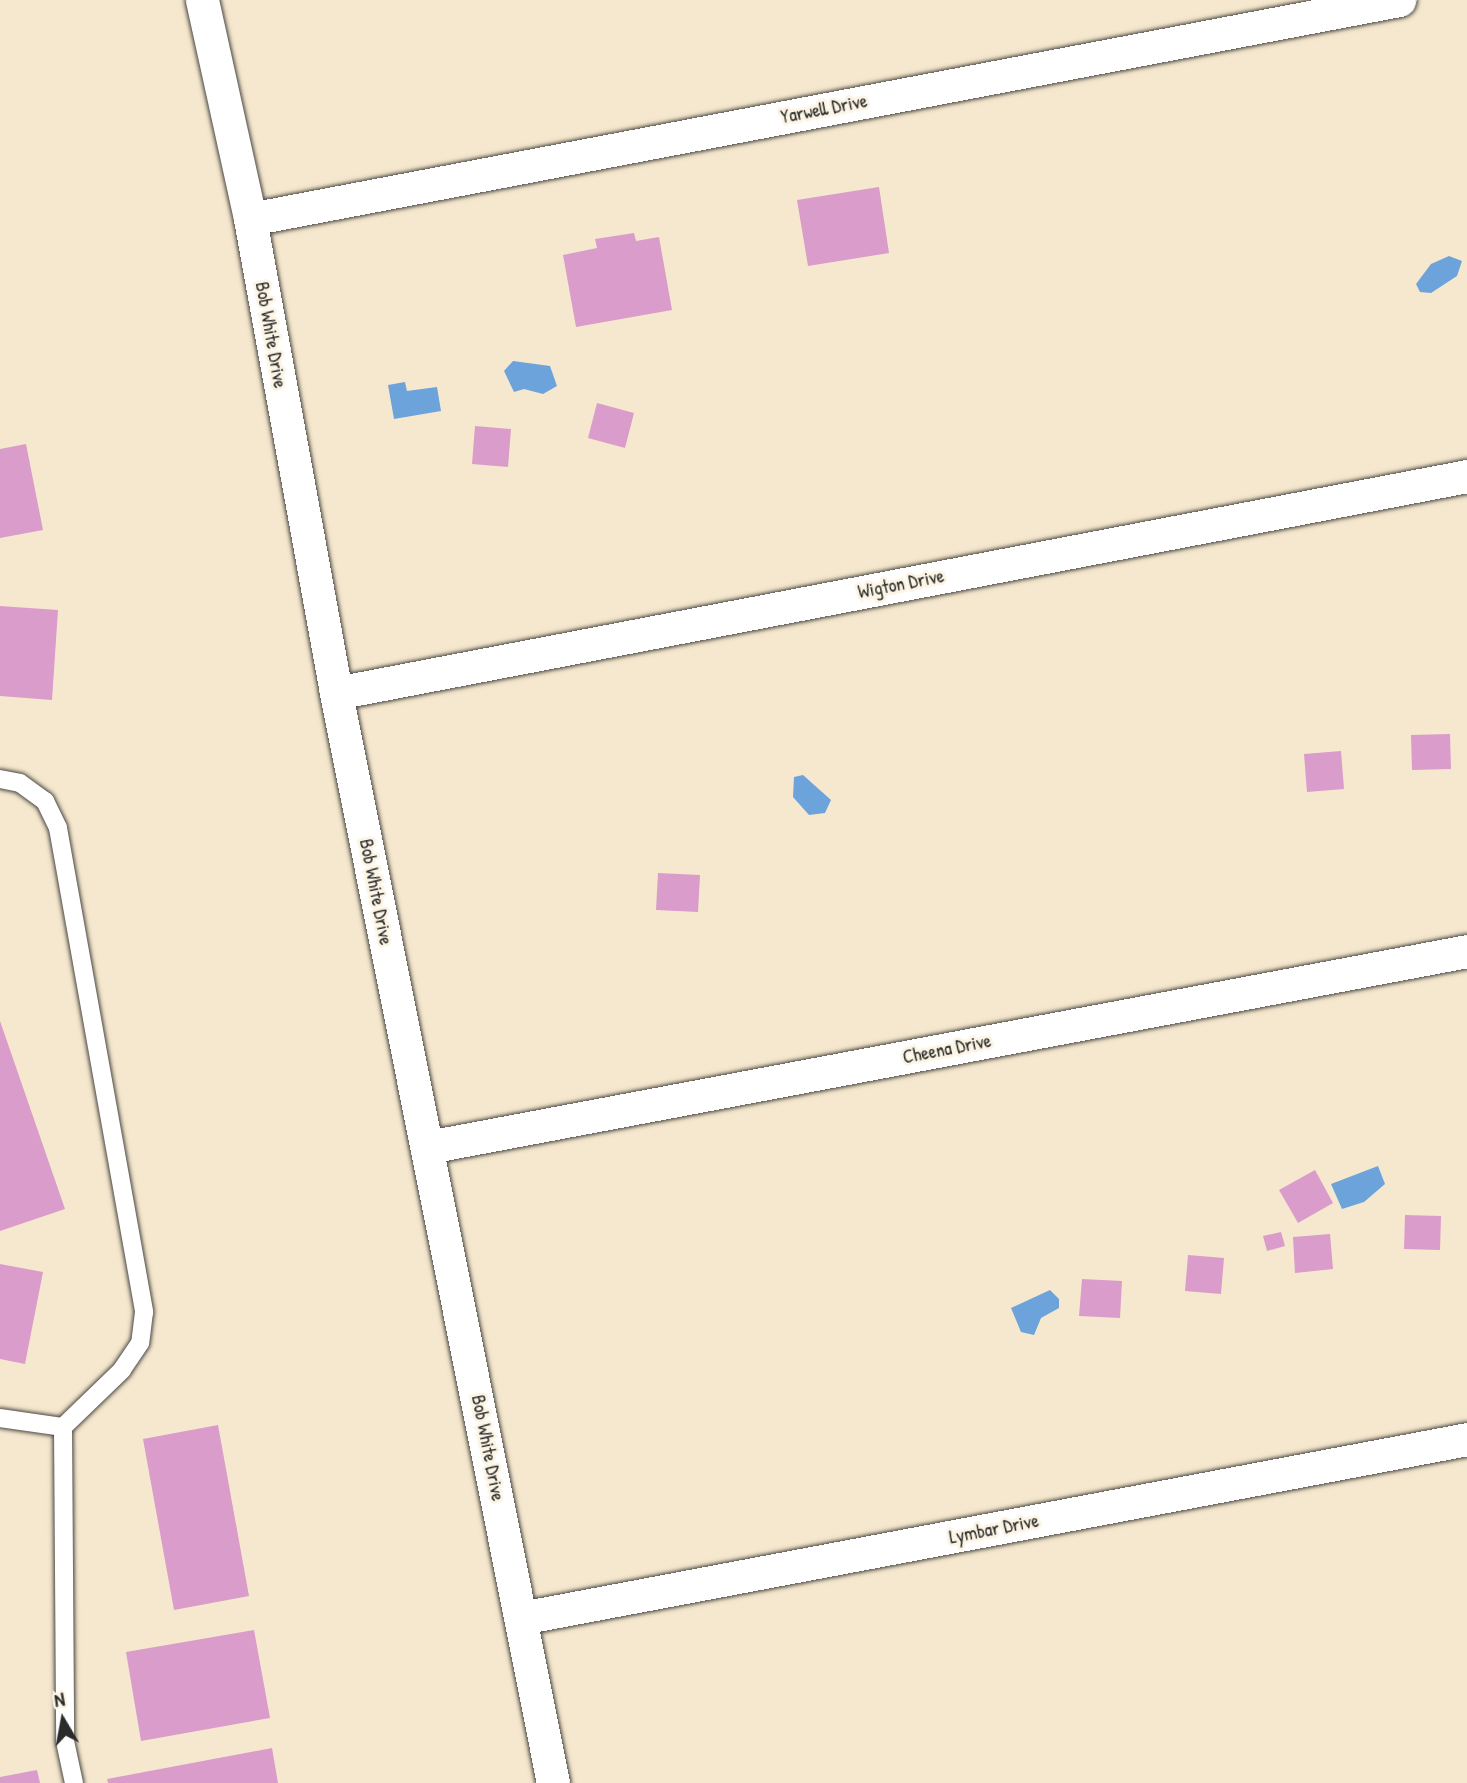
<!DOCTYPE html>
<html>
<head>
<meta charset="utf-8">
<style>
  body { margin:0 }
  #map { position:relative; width:1467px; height:1783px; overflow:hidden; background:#f6e8ce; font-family:"Patrick Hand",sans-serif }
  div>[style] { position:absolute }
  .water>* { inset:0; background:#6ca3da }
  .building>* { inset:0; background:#da9cca }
  .roads { filter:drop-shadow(0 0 2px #494743) drop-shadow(0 0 2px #494743) }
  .service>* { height:18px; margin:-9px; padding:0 9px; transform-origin:9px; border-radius:9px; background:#fff }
  .minor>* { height:33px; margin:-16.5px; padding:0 16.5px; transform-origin:16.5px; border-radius:16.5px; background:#fff }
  span { translate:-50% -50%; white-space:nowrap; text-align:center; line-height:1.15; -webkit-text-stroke:6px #fcf5e5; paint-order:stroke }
  .street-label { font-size:19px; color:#2b2b2b }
  .north { position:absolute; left:28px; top:1685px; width:70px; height:70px; -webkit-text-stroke:5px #fcf5e5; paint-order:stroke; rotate:350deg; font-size:19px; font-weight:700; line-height:28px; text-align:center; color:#2b2b2b }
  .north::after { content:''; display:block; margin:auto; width:24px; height:32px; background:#2b2b2b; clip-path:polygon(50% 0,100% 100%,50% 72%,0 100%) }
</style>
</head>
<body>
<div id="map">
  <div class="water">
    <div style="clip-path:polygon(1449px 256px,1462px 261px,1457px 276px,1431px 293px,1420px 292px,1416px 284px,1431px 264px)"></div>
    <div style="clip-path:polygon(513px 361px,550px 366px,557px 386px,543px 394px,524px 389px,514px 392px,504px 371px)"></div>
    <div style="clip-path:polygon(405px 382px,407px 391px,437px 387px,441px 411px,394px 419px,388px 385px)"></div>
    <div style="clip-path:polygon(803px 775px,831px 800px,825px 813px,809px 815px,793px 797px,794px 777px)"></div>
    <div style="clip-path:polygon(1378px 1166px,1385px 1184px,1364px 1202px,1342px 1209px,1331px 1184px)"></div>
    <div style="clip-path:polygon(1050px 1290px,1059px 1299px,1059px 1308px,1041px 1318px,1034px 1335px,1021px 1332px,1011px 1308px)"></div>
  </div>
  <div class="building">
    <div style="clip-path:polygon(879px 187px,889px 253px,808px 266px,797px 200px)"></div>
    <div style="clip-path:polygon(634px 233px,636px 241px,659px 237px,672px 310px,576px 327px,563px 255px,597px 248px,595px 239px)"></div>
    <div style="clip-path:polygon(597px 403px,634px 413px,625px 448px,588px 438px)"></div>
    <div style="clip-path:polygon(475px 426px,511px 429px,508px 467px,472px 464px)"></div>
    <div style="clip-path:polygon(26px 444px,43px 530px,0 538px,0 449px)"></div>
    <div style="clip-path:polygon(0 606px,58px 610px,52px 700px,0 696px)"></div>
    <div style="clip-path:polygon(1450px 734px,1451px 769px,1412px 770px,1411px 735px)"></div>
    <div style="clip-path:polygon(1341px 751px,1344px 789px,1307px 792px,1304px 754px)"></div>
    <div style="clip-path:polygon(658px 873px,700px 875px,698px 912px,656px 910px)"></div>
    <div style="clip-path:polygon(0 1021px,65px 1209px,0 1231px)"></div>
    <div style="clip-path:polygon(1315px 1170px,1333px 1203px,1298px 1223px,1279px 1190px)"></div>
    <div style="clip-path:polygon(1405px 1215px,1441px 1216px,1440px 1250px,1404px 1249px)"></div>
    <div style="clip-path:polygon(1281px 1232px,1285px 1246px,1267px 1251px,1263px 1236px)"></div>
    <div style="clip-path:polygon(1330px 1234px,1333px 1269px,1295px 1273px,1293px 1237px)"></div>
    <div style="clip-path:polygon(1188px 1255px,1224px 1258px,1221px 1294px,1185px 1291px)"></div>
    <div style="clip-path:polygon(0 1264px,43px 1272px,25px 1364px,0 1359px)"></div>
    <div style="clip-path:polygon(1082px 1279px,1122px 1281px,1120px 1318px,1079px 1316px)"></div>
    <div style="clip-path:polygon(218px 1425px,249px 1596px,174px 1610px,143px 1439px)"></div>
    <div style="clip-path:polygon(254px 1630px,270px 1718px,141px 1741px,126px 1652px)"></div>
    <div style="clip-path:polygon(272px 1748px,278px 1783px,108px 1783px,107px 1779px)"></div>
    <div style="clip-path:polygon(37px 1770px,40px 1783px,0 1783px,0 1777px)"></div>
  </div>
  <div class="roads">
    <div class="service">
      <div style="left:0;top:779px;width:20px;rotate:11deg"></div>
      <div style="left:20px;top:783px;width:31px;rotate:36deg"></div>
      <div style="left:45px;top:801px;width:30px;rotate:64deg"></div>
      <div style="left:58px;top:828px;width:492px;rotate:79.9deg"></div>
      <div style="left:144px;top:1312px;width:31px;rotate:97deg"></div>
      <div style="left:140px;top:1343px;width:32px;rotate:124deg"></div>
      <div style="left:122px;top:1370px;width:82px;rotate:136deg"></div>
      <div style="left:63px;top:1427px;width:314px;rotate:89.6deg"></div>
      <div style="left:65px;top:1741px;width:43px;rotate:77.9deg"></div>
      <div style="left:0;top:1418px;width:64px;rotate:8.1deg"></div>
    </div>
    <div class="minor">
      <div style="left:202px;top:0;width:224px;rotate:77.6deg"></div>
      <div style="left:250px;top:219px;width:482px;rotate:79.7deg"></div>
      <div style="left:336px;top:693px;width:1111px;rotate:78.74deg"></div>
      <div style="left:250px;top:219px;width:1170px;rotate:-10.79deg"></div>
      <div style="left:336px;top:693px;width:1152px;rotate:-10.86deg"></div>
      <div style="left:428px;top:1147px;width:1057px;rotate:-10.68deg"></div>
      <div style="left:521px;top:1618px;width:963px;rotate:-10.71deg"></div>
    </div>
  </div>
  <div class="street-label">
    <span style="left:824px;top:109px;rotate:-11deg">Yarwell Drive</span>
    <span style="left:271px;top:335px;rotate:80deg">Bob White Drive</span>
    <span style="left:901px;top:584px;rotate:-11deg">Wigton Drive</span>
    <span style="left:376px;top:892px;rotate:79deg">Bob White Drive</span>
    <span style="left:947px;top:1049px;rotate:-11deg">Cheena Drive</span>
    <span style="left:488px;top:1448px;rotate:79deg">Bob White Drive</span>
    <span style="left:994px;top:1529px;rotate:-11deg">Lymbar Drive</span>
  </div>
  <div class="north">N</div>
</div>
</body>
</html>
